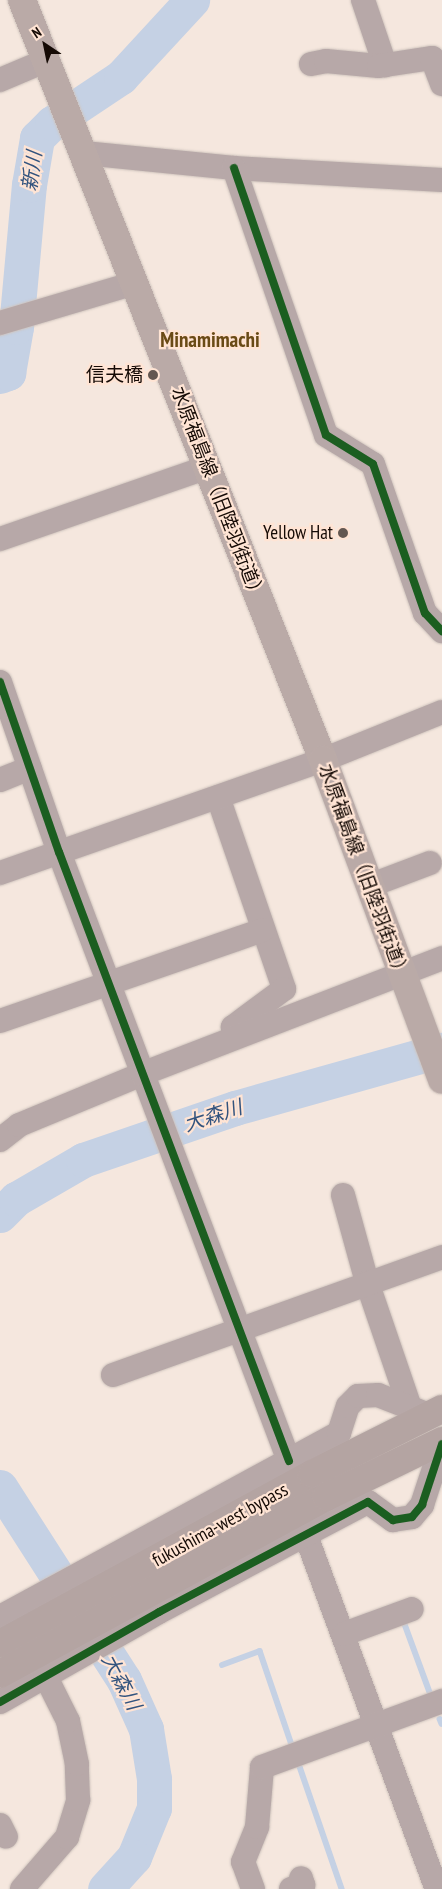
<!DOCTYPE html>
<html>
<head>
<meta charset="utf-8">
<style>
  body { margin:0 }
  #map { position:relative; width:442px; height:1889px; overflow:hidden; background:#f5e7de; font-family:"PT Sans Narrow","Noto Sans JP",sans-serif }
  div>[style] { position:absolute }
  .stream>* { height:5.5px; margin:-2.75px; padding:0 2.75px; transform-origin:2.75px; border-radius:2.75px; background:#c5d1e4 }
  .river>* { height:35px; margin:-17.5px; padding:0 17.5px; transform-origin:17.5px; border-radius:17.5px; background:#c5d1e4 }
  .roads { filter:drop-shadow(0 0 1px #cfc4bd) drop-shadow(0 0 1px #cfc4bd) }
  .minor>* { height:24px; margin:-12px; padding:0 12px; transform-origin:12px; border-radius:12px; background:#b7a8a8 }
  .major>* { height:28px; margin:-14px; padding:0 14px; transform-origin:14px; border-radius:14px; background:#baaaa7 }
  .highway>* { height:28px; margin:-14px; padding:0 14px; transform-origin:14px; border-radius:14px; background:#b4a4a2 }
  .cycleway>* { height:8px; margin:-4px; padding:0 4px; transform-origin:4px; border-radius:4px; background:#1b5e20 }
  .dots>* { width:14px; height:14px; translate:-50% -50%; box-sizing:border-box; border:2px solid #ffe4d4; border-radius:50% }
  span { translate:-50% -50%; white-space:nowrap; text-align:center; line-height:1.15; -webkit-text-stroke:4.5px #ffe4d4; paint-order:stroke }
  .poi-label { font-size:19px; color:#150a05 }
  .right { translate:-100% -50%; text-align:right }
  .street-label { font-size:19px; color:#150a05 }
  .water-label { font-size:20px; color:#32537e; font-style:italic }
  .quarter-label { font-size:21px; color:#6a4a15; font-weight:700 }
  .north { position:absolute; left:20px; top:20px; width:50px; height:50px; -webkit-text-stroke:4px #ffe4d4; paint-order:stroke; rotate:326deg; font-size:14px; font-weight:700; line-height:20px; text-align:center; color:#150a05 }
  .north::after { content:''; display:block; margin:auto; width:18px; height:22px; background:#150a05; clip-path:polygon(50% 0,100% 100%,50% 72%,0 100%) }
</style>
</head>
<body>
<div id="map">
  <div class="stream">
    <div style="left:403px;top:1619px;width:84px;rotate:69.8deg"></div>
    <div style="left:222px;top:1665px;width:40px;rotate:-20.2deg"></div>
    <div style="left:260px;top:1651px;width:106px;rotate:71.2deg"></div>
    <div style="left:440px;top:1719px;width:5px;rotate:68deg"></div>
    <div style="left:298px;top:1761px;width:135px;rotate:71deg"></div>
  </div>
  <div class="river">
    <div style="left:0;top:376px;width:9px;rotate:-21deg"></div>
    <div style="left:8px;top:373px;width:47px;rotate:-80.1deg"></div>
    <div style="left:16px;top:327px;width:143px;rotate:-84.8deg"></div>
    <div style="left:29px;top:185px;width:48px;rotate:-80.3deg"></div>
    <div style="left:37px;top:138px;width:21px;rotate:-45deg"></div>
    <div style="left:52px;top:123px;width:83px;rotate:-33.7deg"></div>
    <div style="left:121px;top:77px;width:105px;rotate:-47.3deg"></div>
    <div style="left:0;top:1215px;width:23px;rotate:-45deg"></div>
    <div style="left:16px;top:1199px;width:78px;rotate:-30.2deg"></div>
    <div style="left:83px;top:1160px;width:161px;rotate:-18.9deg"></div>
    <div style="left:235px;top:1108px;width:215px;rotate:-15.7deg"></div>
    <div style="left:0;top:1487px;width:229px;rotate:57.3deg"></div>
    <div style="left:124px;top:1680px;width:54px;rotate:65.8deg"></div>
    <div style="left:146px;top:1729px;width:51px;rotate:80.9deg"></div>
    <div style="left:154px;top:1779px;width:29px;rotate:90deg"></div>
    <div style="left:154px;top:1808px;width:53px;rotate:112.2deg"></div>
    <div style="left:134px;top:1857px;width:43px;rotate:132.2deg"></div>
  </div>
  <div class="roads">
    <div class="minor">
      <div style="left:363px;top:0;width:69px;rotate:71.3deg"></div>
      <div style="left:311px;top:64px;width:15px;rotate:-11deg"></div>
      <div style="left:326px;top:61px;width:53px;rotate:5.4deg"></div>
      <div style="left:379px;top:66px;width:54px;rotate:-8.6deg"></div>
      <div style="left:432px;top:58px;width:28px;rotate:69deg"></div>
      <div style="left:0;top:80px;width:49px;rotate:-22.9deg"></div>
      <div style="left:84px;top:153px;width:151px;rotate:5.7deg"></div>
      <div style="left:234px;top:168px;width:208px;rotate:3.3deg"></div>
      <div style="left:234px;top:168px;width:282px;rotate:71deg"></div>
      <div style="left:326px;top:435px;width:55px;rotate:31.7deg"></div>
      <div style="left:373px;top:464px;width:158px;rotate:70.8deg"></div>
      <div style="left:425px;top:613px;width:25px;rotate:47deg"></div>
      <div style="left:0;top:323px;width:141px;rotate:-16.5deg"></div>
      <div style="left:0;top:539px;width:220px;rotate:-19.1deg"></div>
      <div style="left:0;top:682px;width:180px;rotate:70.9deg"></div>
      <div style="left:59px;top:852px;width:651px;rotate:69.31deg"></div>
      <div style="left:0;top:780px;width:32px;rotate:-22deg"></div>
      <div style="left:218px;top:797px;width:203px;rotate:71deg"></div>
      <div style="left:284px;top:989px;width:64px;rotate:143.3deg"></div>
      <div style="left:233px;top:1027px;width:8px;rotate:76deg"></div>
      <div style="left:0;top:873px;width:342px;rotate:-19.3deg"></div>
      <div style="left:323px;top:760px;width:128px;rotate:-22deg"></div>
      <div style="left:369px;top:886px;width:65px;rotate:-20.7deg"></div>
      <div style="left:0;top:1021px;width:278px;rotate:-19.1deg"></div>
      <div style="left:0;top:1140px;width:24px;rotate:-38deg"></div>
      <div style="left:19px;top:1125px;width:133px;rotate:-22.5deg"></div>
      <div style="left:142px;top:1074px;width:322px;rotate:-21.1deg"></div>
      <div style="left:343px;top:1195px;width:90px;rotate:74.6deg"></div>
      <div style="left:367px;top:1282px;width:130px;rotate:71.1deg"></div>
      <div style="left:113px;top:1375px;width:350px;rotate:-19.7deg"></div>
      <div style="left:305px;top:1533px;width:380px;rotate:69.7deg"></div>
      <div style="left:0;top:1617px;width:386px;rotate:-28.5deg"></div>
      <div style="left:339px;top:1433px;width:28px;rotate:-72deg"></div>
      <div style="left:348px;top:1406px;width:14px;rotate:-45deg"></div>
      <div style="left:358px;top:1396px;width:20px;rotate:-3deg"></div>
      <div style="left:378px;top:1395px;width:55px;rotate:21.4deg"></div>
      <div style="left:344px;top:1634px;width:72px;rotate:-20.2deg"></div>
      <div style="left:0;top:1702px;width:183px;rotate:-29.5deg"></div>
      <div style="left:159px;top:1612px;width:236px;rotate:-27.8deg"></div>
      <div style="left:368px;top:1502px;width:31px;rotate:36deg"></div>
      <div style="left:393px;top:1520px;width:19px;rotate:-9deg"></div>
      <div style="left:412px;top:1517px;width:16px;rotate:-50deg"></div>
      <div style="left:422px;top:1505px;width:64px;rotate:-71.8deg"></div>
      <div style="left:0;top:1825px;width:13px;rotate:63deg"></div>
      <div style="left:22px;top:1889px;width:69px;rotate:-49.1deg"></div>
      <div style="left:67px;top:1837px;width:39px;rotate:-73deg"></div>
      <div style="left:78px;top:1800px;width:36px;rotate:-92deg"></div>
      <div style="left:77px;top:1764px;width:44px;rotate:-101.8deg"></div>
      <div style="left:68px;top:1721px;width:51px;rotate:-116.6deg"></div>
      <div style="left:253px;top:1889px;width:29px;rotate:-110deg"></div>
      <div style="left:243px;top:1862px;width:38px;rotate:-68deg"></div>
      <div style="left:257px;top:1827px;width:60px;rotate:-85.2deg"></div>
      <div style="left:262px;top:1767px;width:192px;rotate:-20.1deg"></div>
      <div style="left:291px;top:1889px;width:13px;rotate:-18deg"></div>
      <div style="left:303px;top:1885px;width:7px;rotate:-106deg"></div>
    </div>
    <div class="major">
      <div style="left:22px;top:0;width:817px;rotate:68.39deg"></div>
      <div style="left:323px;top:760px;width:341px;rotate:69.6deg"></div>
    </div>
    <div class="highway">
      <div style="left:0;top:1644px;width:355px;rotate:-28.6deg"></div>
      <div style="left:312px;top:1474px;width:145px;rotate:-26.6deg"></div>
      <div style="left:0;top:1674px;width:371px;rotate:-28.5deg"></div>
      <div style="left:326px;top:1497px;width:129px;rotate:-25.8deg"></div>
    </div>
  </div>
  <div class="cycleway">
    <div style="left:234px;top:168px;width:282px;rotate:71deg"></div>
    <div style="left:326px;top:435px;width:55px;rotate:31.7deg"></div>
    <div style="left:373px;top:464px;width:158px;rotate:70.8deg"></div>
    <div style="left:425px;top:613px;width:25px;rotate:47deg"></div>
    <div style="left:0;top:682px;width:180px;rotate:70.9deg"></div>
    <div style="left:59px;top:852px;width:651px;rotate:69.31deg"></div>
    <div style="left:0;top:1702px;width:183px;rotate:-29.5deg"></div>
    <div style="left:159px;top:1612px;width:236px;rotate:-27.8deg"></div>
    <div style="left:368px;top:1502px;width:31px;rotate:36deg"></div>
    <div style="left:393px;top:1520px;width:19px;rotate:-9deg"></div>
    <div style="left:412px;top:1517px;width:16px;rotate:-50deg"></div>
    <div style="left:422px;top:1505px;width:64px;rotate:-71.8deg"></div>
  </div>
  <div class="dots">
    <div style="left:153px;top:375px;background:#635751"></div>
    <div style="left:343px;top:533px;background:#635751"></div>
  </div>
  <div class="poi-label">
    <span class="right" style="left:143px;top:375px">信夫橋</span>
    <span class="right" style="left:333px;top:533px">Yellow Hat</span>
  </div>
  <div class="street-label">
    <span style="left:218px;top:494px;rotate:69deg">水原福島線（旧陸羽街道）</span>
    <span style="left:364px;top:872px;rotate:70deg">水原福島線（旧陸羽街道）</span>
    <span style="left:220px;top:1525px;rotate:-29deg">fukushima-west bypass</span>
  </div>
  <div class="water-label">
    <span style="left:32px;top:171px;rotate:-82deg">新川</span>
    <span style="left:213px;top:1116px;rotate:-18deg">大森川</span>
    <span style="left:121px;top:1682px;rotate:62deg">大森川</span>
  </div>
  <div class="quarter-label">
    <span style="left:210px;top:340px">Minamimachi</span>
  </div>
  <div class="north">N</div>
</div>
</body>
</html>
